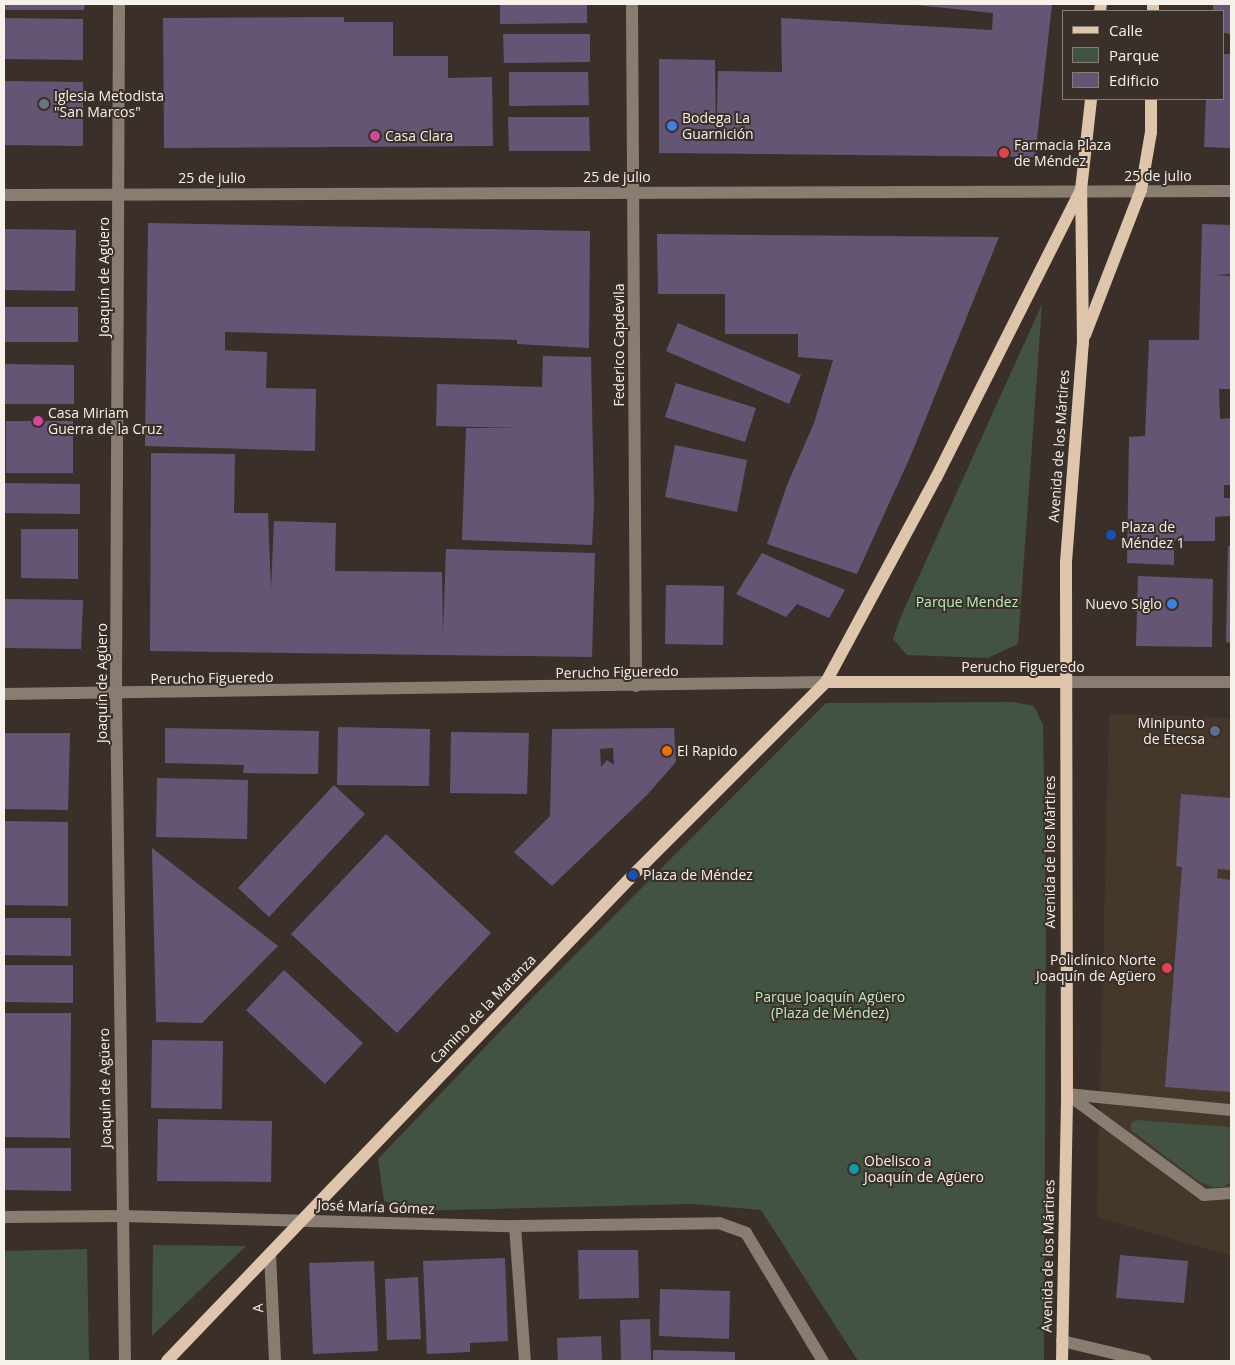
<!DOCTYPE html>
<html>
<head>
<meta charset="utf-8">
<style>
  body { margin:0 }
  #map { position:relative; width:1235px; height:1365px; overflow:hidden; background:#3a3029; font-family:"Open Sans",sans-serif }
  div>[style] { position:absolute }
  .medical>* { inset:0; background:#45372a }
  .green>* { inset:0; background:#435343 }
  .building>* { inset:0; background:#655574 }
  .minor>* { height:12px; margin:-6px; padding:0 6px; transform-origin:6px; border-radius:6px; background:#897c70 }
  .major>* { height:12px; margin:-6px; padding:0 6px; transform-origin:6px; border-radius:6px; background:#dfc5ac }
  .dots>* { width:14px; height:14px; translate:-50% -50%; box-sizing:border-box; border:2px solid #3a3029; border-radius:50% }
  span { translate:-50% -50%; white-space:nowrap; text-align:center; line-height:1.15; -webkit-text-stroke:4px #3a3029; paint-order:stroke }
  .poi-label { font-size:14px; color:#f7f1ec }
  .left { translate:0 -50%; text-align:left }
  .right { translate:-100% -50%; text-align:right }
  .street-label { font-size:14px; color:#f7f1ec }
  .park-label { font-size:14px; color:#bbedbd }
  .frame { position:absolute; inset:0; border:5px solid #f7f1ec; pointer-events:none }
  .legend { position:absolute; left:1062px; top:10px; width:162px; height:90px; box-sizing:border-box; background:#3a3029; border:1px solid #867d77; margin:0; padding:6px 9px; list-style:none; font-size:15px; color:#f7f1ec }
  .legend li { display:flex; align-items:center; gap:10px; height:25px }
  .legend b { width:25px; border:1px solid #867d77 }
</style>
</head>
<body>
<div id="map">
  <div class="medical">
    <div style="clip-path:polygon(1109px 714px,1231px 718px,1231px 1256px,1097px 1217px)"></div>
  </div>
  <div class="green">
    <div style="clip-path:polygon(1042px 304px,1018px 644px,988px 658px,907px 655px,893px 639px,901px 616px)"></div>
    <div style="clip-path:polygon(1013px 702px,1034px 706px,1043px 725px,1046px 903px,1044px 1361px,858px 1361px,761px 1210px,692px 1204px,409px 1211px,384px 1201px,378px 1159px,533px 997px,826px 703px)"></div>
    <div style="clip-path:polygon(1136px 1120px,1231px 1127px,1231px 1182px,1223px 1187px,1213px 1187px,1198px 1181px,1131px 1130px,1131px 1123px)"></div>
    <div style="clip-path:polygon(153px 1245px,246px 1246px,152px 1336px)"></div>
    <div style="clip-path:polygon(87px 1249px,89px 1361px,4px 1361px,4px 1251px)"></div>
  </div>
  <div class="building">
    <div style="clip-path:polygon(4px 4px,85px 4px,84px 10px,4px 10px)"></div>
    <div style="clip-path:polygon(500px 4px,587px 4px,587px 23px,500px 24px)"></div>
    <div style="clip-path:polygon(907px 4px,1052px 4px,1035px 157px,659px 153px,659px 59px,715px 60px,716px 141px,718px 71px,782px 72px,781px 18px,992px 30px,993px 13px)"></div>
    <div style="clip-path:polygon(1213px 4px,1231px 4px,1231px 34px,1224px 33px,1224px 11px,1213px 11px)"></div>
    <div style="clip-path:polygon(344px 17px,344px 22px,393px 22px,393px 56px,448px 56px,448px 78px,492px 77px,493px 146px,164px 148px,163px 18px)"></div>
    <div style="clip-path:polygon(4px 18px,83px 19px,83px 60px,4px 59px)"></div>
    <div style="clip-path:polygon(503px 34px,590px 34px,590px 62px,504px 63px)"></div>
    <div style="clip-path:polygon(1224px 54px,1231px 54px,1231px 148px,1204px 147px,1206px 99px,1224px 99px)"></div>
    <div style="clip-path:polygon(509px 72px,588px 72px,589px 105px,509px 106px)"></div>
    <div style="clip-path:polygon(4px 81px,83px 82px,83px 146px,4px 145px)"></div>
    <div style="clip-path:polygon(508px 117px,589px 117px,590px 151px,509px 151px)"></div>
    <div style="clip-path:polygon(148px 223px,590px 231px,589px 348px,517px 344px,517px 340px,225px 332px,225px 350px,218px 350px,267px 352px,266px 388px,316px 389px,315px 451px,145px 446px)"></div>
    <div style="clip-path:polygon(1202px 224px,1231px 225px,1231px 274px,1214px 275px,1231px 276px,1231px 389px,1219px 389px,1220px 419px,1231px 418px,1231px 485px,1224px 485px,1224px 498px,1231px 498px,1231px 516px,1215px 517px,1215px 541px,1174px 541px,1174px 565px,1127px 563px,1129px 437px,1145px 436px,1149px 340px,1199px 340px)"></div>
    <div style="clip-path:polygon(4px 229px,76px 230px,75px 291px,4px 290px)"></div>
    <div style="clip-path:polygon(657px 234px,999px 237px,911px 455px,857px 574px,767px 544px,787px 485px,814px 423px,833px 360px,798px 357px,798px 334px,725px 334px,725px 294px,658px 294px)"></div>
    <div style="clip-path:polygon(4px 307px,78px 307px,78px 342px,4px 342px)"></div>
    <div style="clip-path:polygon(678px 323px,801px 375px,789px 404px,666px 351px)"></div>
    <div style="clip-path:polygon(543px 356px,591px 357px,594px 504px,592px 545px,462px 540px,466px 428px,518px 428px,436px 426px,437px 384px,542px 387px)"></div>
    <div style="clip-path:polygon(4px 364px,74px 365px,74px 404px,4px 404px)"></div>
    <div style="clip-path:polygon(676px 383px,756px 408px,745px 442px,665px 417px)"></div>
    <div style="clip-path:polygon(6px 421px,73px 421px,73px 473px,6px 473px)"></div>
    <div style="clip-path:polygon(675px 445px,747px 460px,737px 512px,665px 497px)"></div>
    <div style="clip-path:polygon(151px 453px,235px 454px,234px 513px,268px 513px,271px 589px,274px 521px,336px 523px,335px 571px,442px 572px,443px 634px,446px 549px,595px 553px,592px 657px,150px 651px)"></div>
    <div style="clip-path:polygon(4px 483px,80px 484px,80px 514px,4px 513px)"></div>
    <div style="clip-path:polygon(21px 529px,78px 529px,78px 579px,21px 578px)"></div>
    <div style="clip-path:polygon(1228px 546px,1231px 546px,1231px 643px,1226px 642px)"></div>
    <div style="clip-path:polygon(762px 553px,845px 590px,829px 618px,797px 604px,786px 617px,736px 594px)"></div>
    <div style="clip-path:polygon(1138px 576px,1213px 579px,1212px 647px,1136px 646px)"></div>
    <div style="clip-path:polygon(666px 585px,724px 586px,723px 645px,665px 644px)"></div>
    <div style="clip-path:polygon(4px 599px,83px 600px,81px 649px,4px 648px)"></div>
    <div style="clip-path:polygon(338px 727px,430px 729px,429px 786px,337px 785px)"></div>
    <div style="clip-path:polygon(165px 728px,319px 731px,318px 774px,243px 773px,244px 765px,165px 763px)"></div>
    <div style="clip-path:polygon(evenodd,674px 728px,676px 762px,646px 796px,552px 886px,514px 852px,550px 816px,552px 729px,674px 728px,613px 748px,614px 765px,607px 760px,601px 767px,600px 749px,613px 748px)"></div>
    <div style="clip-path:polygon(451px 732px,529px 733px,527px 794px,450px 793px)"></div>
    <div style="clip-path:polygon(4px 733px,70px 733px,68px 810px,4px 809px)"></div>
    <div style="clip-path:polygon(157px 778px,248px 780px,247px 839px,156px 837px)"></div>
    <div style="clip-path:polygon(334px 785px,365px 814px,269px 917px,238px 888px)"></div>
    <div style="clip-path:polygon(1181px 794px,1231px 798px,1231px 870px,1218px 869px,1217px 878px,1231px 880px,1231px 1092px,1165px 1087px,1182px 867px,1176px 866px)"></div>
    <div style="clip-path:polygon(4px 821px,68px 822px,68px 906px,4px 905px)"></div>
    <div style="clip-path:polygon(386px 834px,491px 933px,397px 1033px,291px 934px)"></div>
    <div style="clip-path:polygon(152px 848px,278px 946px,202px 1023px,156px 1022px)"></div>
    <div style="clip-path:polygon(4px 918px,71px 918px,71px 956px,4px 955px)"></div>
    <div style="clip-path:polygon(4px 965px,73px 965px,73px 1003px,4px 1002px)"></div>
    <div style="clip-path:polygon(284px 970px,363px 1043px,325px 1084px,246px 1010px)"></div>
    <div style="clip-path:polygon(4px 1013px,71px 1013px,70px 1138px,4px 1137px)"></div>
    <div style="clip-path:polygon(152px 1040px,223px 1041px,222px 1109px,151px 1108px)"></div>
    <div style="clip-path:polygon(158px 1119px,272px 1121px,271px 1182px,157px 1181px)"></div>
    <div style="clip-path:polygon(4px 1148px,71px 1148px,71px 1191px,4px 1190px)"></div>
    <div style="clip-path:polygon(578px 1250px,638px 1250px,639px 1298px,579px 1299px)"></div>
    <div style="clip-path:polygon(1120px 1255px,1188px 1261px,1184px 1303px,1116px 1298px)"></div>
    <div style="clip-path:polygon(505px 1258px,508px 1341px,470px 1343px,470px 1352px,427px 1354px,423px 1261px)"></div>
    <div style="clip-path:polygon(374px 1261px,378px 1351px,313px 1354px,309px 1263px)"></div>
    <div style="clip-path:polygon(418px 1277px,421px 1339px,387px 1340px,385px 1279px)"></div>
    <div style="clip-path:polygon(660px 1289px,730px 1291px,729px 1339px,659px 1336px)"></div>
    <div style="clip-path:polygon(650px 1319px,651px 1361px,621px 1361px,620px 1320px)"></div>
    <div style="clip-path:polygon(601px 1336px,602px 1361px,558px 1361px,557px 1338px)"></div>
    <div style="clip-path:polygon(653px 1350px,735px 1352px,735px 1361px,653px 1361px)"></div>
  </div>
  <div class="minor">
    <div style="left:119px;top:4px;width:690px;rotate:90.25deg"></div>
    <div style="left:116px;top:694px;width:667px;rotate:89.23deg"></div>
    <div style="left:632px;top:4px;width:682px;rotate:89.66deg"></div>
    <div style="left:4px;top:195px;width:1227px;rotate:-0.19deg"></div>
    <div style="left:1066px;top:682px;width:165px"></div>
    <div style="left:4px;top:694px;width:822px;rotate:-0.84deg"></div>
    <div style="left:1067px;top:1094px;width:170px;rotate:36.4deg"></div>
    <div style="left:1204px;top:1195px;width:27px;rotate:-4deg"></div>
    <div style="left:1067px;top:1094px;width:165px;rotate:5.6deg"></div>
    <div style="left:4px;top:1217px;width:118px;rotate:-0.5deg"></div>
    <div style="left:122px;top:1216px;width:393px;rotate:1.5deg"></div>
    <div style="left:515px;top:1226px;width:204px;rotate:-0.8deg"></div>
    <div style="left:719px;top:1223px;width:29px;rotate:20deg"></div>
    <div style="left:746px;top:1233px;width:149px;rotate:59deg"></div>
    <div style="left:515px;top:1226px;width:135px;rotate:85.8deg"></div>
    <div style="left:270px;top:1254px;width:107px;rotate:87.3deg"></div>
    <div style="left:1062px;top:1341px;width:86px;rotate:13.4deg"></div>
  </div>
  <div class="major">
    <div style="left:1100px;top:11px;width:7px;rotate:-82deg"></div>
    <div style="left:1153px;top:11px;width:7px;rotate:-90deg"></div>
    <div style="left:1085px;top:335px;width:155px;rotate:-68.9deg"></div>
    <div style="left:1141px;top:190px;width:59px;rotate:-80.2deg"></div>
    <div style="left:1151px;top:132px;width:33px;rotate:-90deg"></div>
    <div style="left:826px;top:682px;width:240px"></div>
    <div style="left:167px;top:1361px;width:673px;rotate:-46.2deg"></div>
    <div style="left:633px;top:875px;width:273px;rotate:-45deg"></div>
    <div style="left:826px;top:682px;width:232px;rotate:-61.7deg"></div>
    <div style="left:936px;top:478px;width:322px;rotate:-63.3deg"></div>
    <div style="left:1062px;top:1361px;width:267px;rotate:-88.9deg"></div>
    <div style="left:1067px;top:1094px;width:532px;rotate:-90.11deg"></div>
    <div style="left:1066px;top:562px;width:220px;rotate:-85.6deg"></div>
    <div style="left:1083px;top:343px;width:153px;rotate:-90.7deg"></div>
    <div style="left:1081px;top:190px;width:92px;rotate:-83.7deg"></div>
  </div>
  <div class="dots">
    <div style="left:44px;top:104px;background:#6b7280"></div>
    <div style="left:672px;top:126px;background:#3f7fe0"></div>
    <div style="left:375px;top:136px;background:#d1479c"></div>
    <div style="left:1004px;top:153px;background:#e0444e"></div>
    <div style="left:38px;top:421px;background:#d1479c"></div>
    <div style="left:1111px;top:535px;background:#1a4fb4"></div>
    <div style="left:1172px;top:604px;background:#3f7fe0"></div>
    <div style="left:1215px;top:731px;background:#5c6f8a"></div>
    <div style="left:667px;top:751px;background:#e8710a"></div>
    <div style="left:633px;top:875px;background:#1a4fb4"></div>
    <div style="left:1167px;top:968px;background:#e0444e"></div>
    <div style="left:854px;top:1169px;background:#0f9aa8"></div>
  </div>
  <div class="poi-label">
    <span class="left" style="left:54px;top:104px">Iglesia Metodista<br>"San Marcos"</span>
    <span class="left" style="left:682px;top:126px">Bodega La<br>Guarnición</span>
    <span class="left" style="left:385px;top:136px">Casa Clara</span>
    <span class="left" style="left:1014px;top:153px">Farmacia Plaza<br>de Méndez</span>
    <span class="left" style="left:48px;top:421px">Casa Miriam<br>Guerra de la Cruz</span>
    <span class="left" style="left:1121px;top:535px">Plaza de<br>Méndez 1</span>
    <span class="right" style="left:1162px;top:604px">Nuevo Siglo</span>
    <span class="right" style="left:1205px;top:731px">Minipunto<br>de Etecsa</span>
    <span class="left" style="left:677px;top:751px">El Rapido</span>
    <span class="left" style="left:643px;top:875px">Plaza de Méndez</span>
    <span class="right" style="left:1156px;top:968px">Policlínico Norte<br>Joaquín de Agüero</span>
    <span class="left" style="left:864px;top:1169px">Obelisco a<br>Joaquín de Agüero</span>
  </div>
  <div class="street-label">
    <span style="left:1158px;top:176px">25 de julio</span>
    <span style="left:617px;top:177px">25 de julio</span>
    <span style="left:212px;top:178px">25 de julio</span>
    <span style="left:104px;top:277px;rotate:-90deg">Joaquín de Agüero</span>
    <span style="left:619px;top:345px;rotate:-90deg">Federico Capdevila</span>
    <span style="left:1059px;top:446px;rotate:-86deg">Avenida de los Mártires</span>
    <span style="left:1023px;top:667px">Perucho Figueredo</span>
    <span style="left:617px;top:672px;rotate:-1deg">Perucho Figueredo</span>
    <span style="left:212px;top:678px;rotate:-1deg">Perucho Figueredo</span>
    <span style="left:102px;top:683px;rotate:-90deg">Joaquín de Agüero</span>
    <span style="left:1050px;top:852px;rotate:-90deg">Avenida de los Mártires</span>
    <span style="left:483px;top:1009px;rotate:-46deg">Camino de la Matanza</span>
    <span style="left:105px;top:1088px;rotate:-91deg">Joaquín de Agüero</span>
    <span style="left:376px;top:1207px;rotate:2deg">José María Gómez</span>
    <span style="left:1048px;top:1256px;rotate:-89deg">Avenida de los Mártires</span>
    <span style="left:258px;top:1308px;rotate:-93deg">A</span>
  </div>
  <div class="park-label">
    <span style="left:967px;top:602px">Parque Mendez</span>
    <span style="left:830px;top:1005px">Parque Joaquín Agüero<br>(Plaza de Méndez)</span>
  </div>
  <div class="frame"></div>
  <ul class="legend">
  <li><b style="height:6px;background:#dfc5ac"></b>Calle</li>
  <li><b style="height:14px;background:#435343"></b>Parque</li>
  <li><b style="height:14px;background:#655574"></b>Edificio</li>
  </ul>
</div>
</body>
</html>
